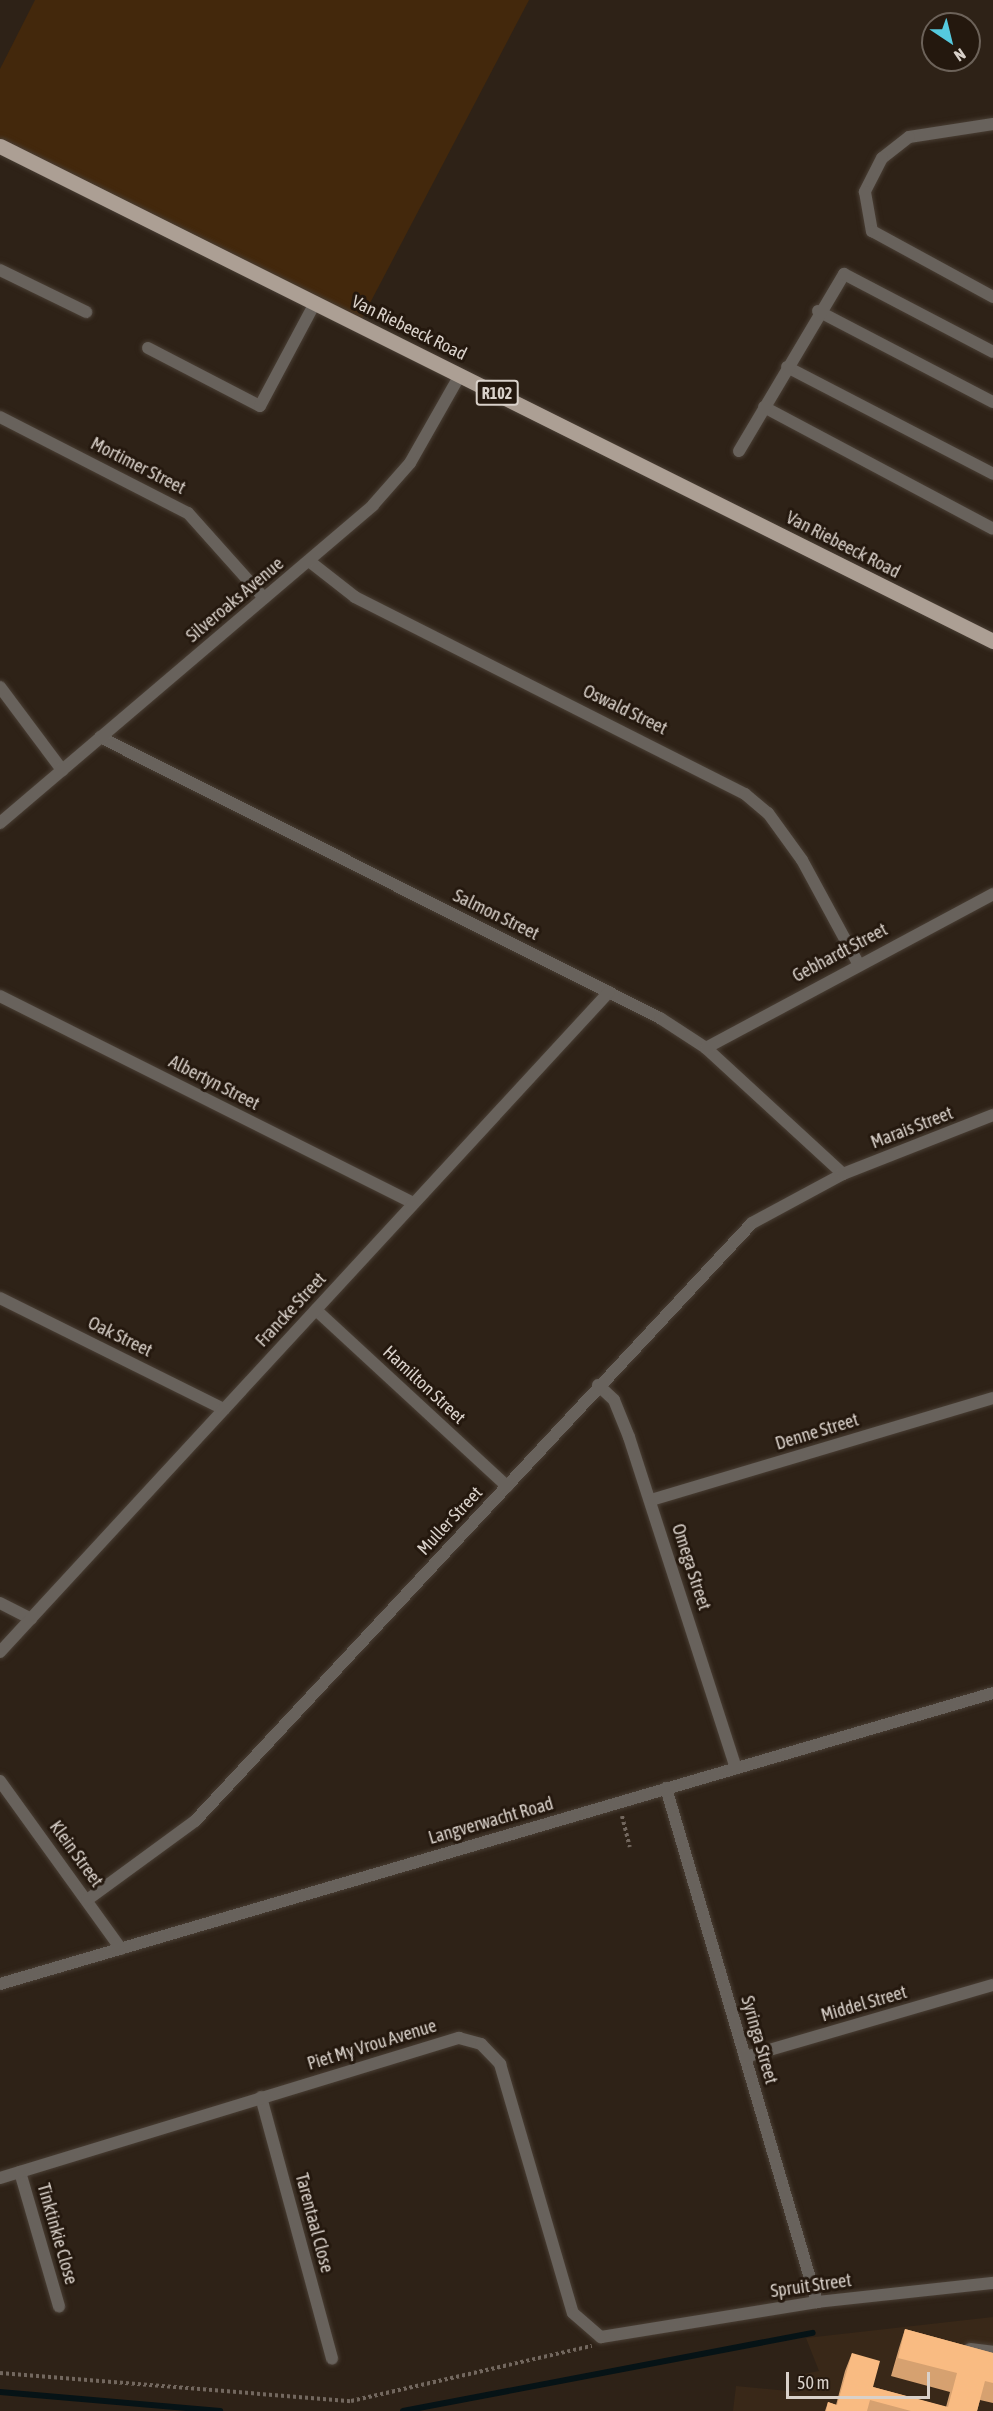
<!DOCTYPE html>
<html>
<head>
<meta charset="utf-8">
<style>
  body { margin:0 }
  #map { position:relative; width:993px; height:2411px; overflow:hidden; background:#2e2217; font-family:"Asap Condensed",sans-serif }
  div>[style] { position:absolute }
  .built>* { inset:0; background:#392818 }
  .green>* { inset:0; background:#43280c }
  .stream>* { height:6px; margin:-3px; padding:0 3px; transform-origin:3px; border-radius:3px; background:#061316 }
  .path>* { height:4px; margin-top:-2px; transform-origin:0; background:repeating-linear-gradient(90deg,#72675e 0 3px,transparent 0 6px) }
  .roads { filter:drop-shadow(0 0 2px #493e34) drop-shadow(0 0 2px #493e34) }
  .service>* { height:12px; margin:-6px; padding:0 6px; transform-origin:6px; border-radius:6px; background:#68625c }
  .minor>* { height:12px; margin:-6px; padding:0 6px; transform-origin:6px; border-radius:6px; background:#68625c }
  .tertiary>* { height:12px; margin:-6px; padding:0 6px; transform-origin:6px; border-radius:6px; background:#68625c }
  .primary>* { height:15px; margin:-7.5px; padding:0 7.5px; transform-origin:7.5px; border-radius:7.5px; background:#ac9f94 }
  .wall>* { inset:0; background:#d6a170 }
  .building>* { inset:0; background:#f9bb82 }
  span { translate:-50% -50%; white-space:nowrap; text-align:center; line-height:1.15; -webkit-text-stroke:6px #24180e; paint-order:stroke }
  .shield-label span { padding:2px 4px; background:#24180e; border:2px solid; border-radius:4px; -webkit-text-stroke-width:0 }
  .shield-label { font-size:16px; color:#d9d1ca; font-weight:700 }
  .street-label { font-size:18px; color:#d9d1ca }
  .north { position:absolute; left:921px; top:12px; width:60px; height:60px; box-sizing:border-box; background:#24180e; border:2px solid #6c6259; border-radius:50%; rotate:145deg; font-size:16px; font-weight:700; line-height:24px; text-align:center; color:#d9d1ca }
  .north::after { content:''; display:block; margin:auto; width:21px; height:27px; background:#55cadf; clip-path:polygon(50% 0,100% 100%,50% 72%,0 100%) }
  .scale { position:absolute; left:786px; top:2372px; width:144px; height:27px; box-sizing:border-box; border:3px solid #d9d1ca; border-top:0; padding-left:8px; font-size:18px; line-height:21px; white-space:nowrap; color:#d9d1ca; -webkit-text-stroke:4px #24180e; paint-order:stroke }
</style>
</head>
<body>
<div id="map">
  <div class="built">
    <div style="clip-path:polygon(993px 2317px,993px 2411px,733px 2411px,736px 2386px,799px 2392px,804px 2374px,819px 2371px,806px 2338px)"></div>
  </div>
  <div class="green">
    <div style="clip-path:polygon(35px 0,529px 0,359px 324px,0 146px,0 69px)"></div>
  </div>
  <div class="stream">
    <div style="left:0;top:2392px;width:221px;rotate:4.9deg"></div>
    <div style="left:403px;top:2411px;width:417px;rotate:-10.8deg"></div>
  </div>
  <div class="path">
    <div style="left:622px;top:1816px;width:32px;rotate:76deg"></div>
    <div style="left:0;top:2373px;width:352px;rotate:4.6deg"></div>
    <div style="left:351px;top:2401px;width:247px;rotate:-12.9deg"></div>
  </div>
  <div class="roads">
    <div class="service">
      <div style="left:993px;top:124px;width:85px;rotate:171.2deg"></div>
      <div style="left:909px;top:137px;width:34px;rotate:142deg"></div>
      <div style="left:882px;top:158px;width:38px;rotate:117deg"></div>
      <div style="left:865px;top:192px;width:40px;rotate:80deg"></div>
      <div style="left:872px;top:231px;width:138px;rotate:28.6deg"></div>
      <div style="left:0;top:270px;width:96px;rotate:26deg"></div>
      <div style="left:818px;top:311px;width:197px;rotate:27.5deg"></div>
      <div style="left:148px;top:348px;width:126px;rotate:27.4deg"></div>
      <div style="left:260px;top:406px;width:117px;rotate:-61.9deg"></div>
      <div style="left:787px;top:367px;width:232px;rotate:27.4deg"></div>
      <div style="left:764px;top:407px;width:259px;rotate:28deg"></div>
      <div style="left:739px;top:451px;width:206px;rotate:-59.3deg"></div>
      <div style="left:844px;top:274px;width:168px;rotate:27.6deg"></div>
      <div style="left:970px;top:2349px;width:23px;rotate:7deg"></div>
    </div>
    <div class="minor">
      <div style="left:0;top:417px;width:211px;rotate:27.1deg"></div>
      <div style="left:188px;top:513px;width:114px;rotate:48.2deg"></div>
      <div style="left:309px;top:561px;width:58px;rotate:38deg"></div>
      <div style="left:355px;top:597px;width:437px;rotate:26.8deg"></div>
      <div style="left:745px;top:794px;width:30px;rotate:40deg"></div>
      <div style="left:768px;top:813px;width:58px;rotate:54.1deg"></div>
      <div style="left:802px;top:860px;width:117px;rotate:61.5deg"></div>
      <div style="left:0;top:687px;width:104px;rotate:53.2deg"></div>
      <div style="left:100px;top:737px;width:627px;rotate:26.65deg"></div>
      <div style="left:660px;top:1018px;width:55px;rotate:33.1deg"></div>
      <div style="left:706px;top:1048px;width:186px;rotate:42.6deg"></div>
      <div style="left:0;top:823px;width:490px;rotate:-40.4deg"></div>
      <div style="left:373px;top:505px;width:56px;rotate:-48.6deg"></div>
      <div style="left:410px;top:463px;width:101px;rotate:-60.4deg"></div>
      <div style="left:0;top:996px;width:461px;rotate:26.6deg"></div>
      <div style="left:706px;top:1048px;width:326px;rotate:-28.2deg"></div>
      <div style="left:0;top:1298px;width:250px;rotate:26.4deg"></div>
      <div style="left:316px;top:1310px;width:260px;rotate:42.7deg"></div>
      <div style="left:598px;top:1385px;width:22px;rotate:43deg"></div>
      <div style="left:614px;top:1400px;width:40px;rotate:68deg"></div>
      <div style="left:629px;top:1437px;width:348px;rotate:72.1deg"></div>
      <div style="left:651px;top:1500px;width:357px;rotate:-16.6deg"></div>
      <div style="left:0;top:1603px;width:35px;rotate:27deg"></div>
      <div style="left:0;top:1652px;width:898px;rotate:-47.3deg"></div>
      <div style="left:0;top:1781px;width:207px;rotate:54.2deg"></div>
      <div style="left:666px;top:1788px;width:536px;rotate:73.63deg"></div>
      <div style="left:87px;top:1900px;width:134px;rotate:-36.2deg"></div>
      <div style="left:195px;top:1821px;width:817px;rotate:-47.03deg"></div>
      <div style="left:752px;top:1223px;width:103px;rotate:-28.3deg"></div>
      <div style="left:843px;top:1174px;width:161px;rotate:-21.5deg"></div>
      <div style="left:745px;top:2057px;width:258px;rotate:-16.2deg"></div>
      <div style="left:261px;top:2097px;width:271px;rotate:74.8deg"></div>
      <div style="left:20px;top:2172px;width:140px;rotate:73.8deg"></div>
      <div style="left:0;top:2178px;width:480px;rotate:-17deg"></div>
      <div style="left:459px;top:2038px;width:23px;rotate:15deg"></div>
      <div style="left:481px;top:2044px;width:28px;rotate:46deg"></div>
      <div style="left:500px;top:2064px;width:259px;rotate:73.7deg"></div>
      <div style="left:573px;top:2313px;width:37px;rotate:41deg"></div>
      <div style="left:601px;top:2337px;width:219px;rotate:-9.2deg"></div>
      <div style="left:817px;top:2302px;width:177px;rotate:-6.2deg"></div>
    </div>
    <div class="tertiary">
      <div style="left:0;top:1984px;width:1035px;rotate:-16.33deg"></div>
    </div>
    <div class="primary">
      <div style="left:0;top:146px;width:1110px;rotate:26.5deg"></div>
    </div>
  </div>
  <div class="wall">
    <div style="clip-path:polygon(905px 2329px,993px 2353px,993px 2403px,980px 2400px,977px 2411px,825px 2411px,828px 2402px,836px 2405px,845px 2371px,852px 2353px,873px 2387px,946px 2407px,950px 2392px,891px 2376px,899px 2348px)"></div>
  </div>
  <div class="building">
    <div style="clip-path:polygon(905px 2329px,993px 2353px,993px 2383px,985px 2381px,977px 2411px,911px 2411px,870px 2400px,867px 2411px,826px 2411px,828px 2402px,837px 2405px,852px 2353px,880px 2361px,873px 2387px,948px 2407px,957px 2373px,898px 2358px)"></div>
  </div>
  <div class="shield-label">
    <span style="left:497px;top:393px">R102</span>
  </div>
  <div class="street-label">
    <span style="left:409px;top:328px;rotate:26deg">Van Riebeeck Road</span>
    <span style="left:138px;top:466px;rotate:27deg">Mortimer Street</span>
    <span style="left:843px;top:545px;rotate:27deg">Van Riebeeck Road</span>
    <span style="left:235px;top:600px;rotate:-40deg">Silveroaks Avenue</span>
    <span style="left:625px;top:710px;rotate:26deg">Oswald Street</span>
    <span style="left:496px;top:915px;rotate:26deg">Salmon Street</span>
    <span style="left:840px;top:953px;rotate:-28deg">Gebhardt Street</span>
    <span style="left:214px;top:1083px;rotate:27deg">Albertyn Street</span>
    <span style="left:912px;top:1128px;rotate:-21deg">Marais Street</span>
    <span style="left:291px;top:1310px;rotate:-47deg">Francke Street</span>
    <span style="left:120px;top:1337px;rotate:26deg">Oak Street</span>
    <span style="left:424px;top:1385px;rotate:43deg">Hamilton Street</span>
    <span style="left:817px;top:1432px;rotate:-17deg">Denne Street</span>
    <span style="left:450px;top:1521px;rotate:-47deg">Muller Street</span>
    <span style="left:691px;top:1567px;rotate:72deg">Omega Street</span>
    <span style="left:491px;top:1821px;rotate:-16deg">Langverwacht Road</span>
    <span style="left:76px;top:1854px;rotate:54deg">Klein Street</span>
    <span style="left:864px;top:2004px;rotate:-16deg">Middel Street</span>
    <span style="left:759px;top:2040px;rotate:74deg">Syringa Street</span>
    <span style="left:372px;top:2045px;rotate:-17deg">Piet My Vrou Avenue</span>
    <span style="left:314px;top:2223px;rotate:75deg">Tarentaal Close</span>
    <span style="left:57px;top:2234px;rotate:74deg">Tinktinkie Close</span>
    <span style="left:811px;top:2286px;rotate:-8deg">Spruit Street</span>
  </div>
  <div class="north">N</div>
  <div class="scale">50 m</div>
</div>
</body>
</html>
